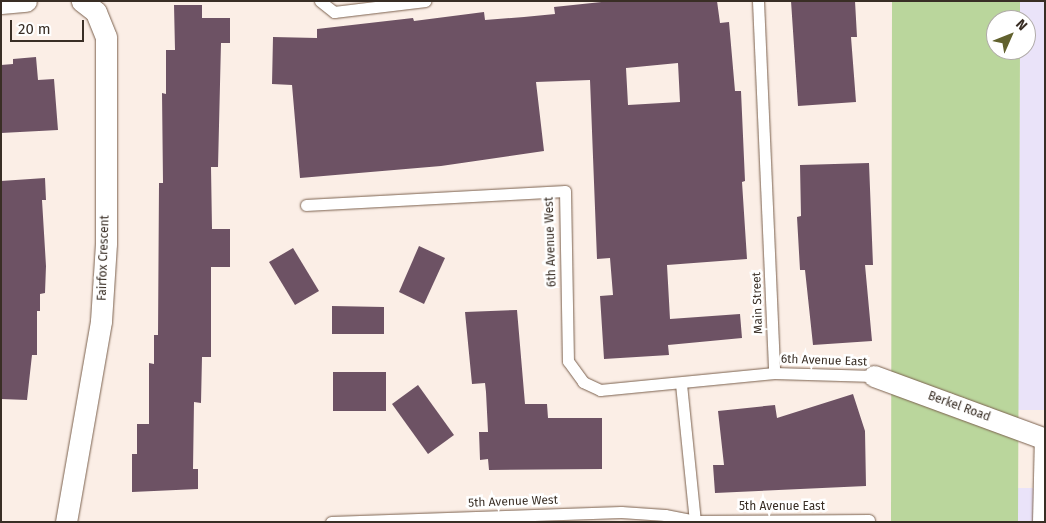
<!DOCTYPE html>
<html>
<head>
<meta charset="utf-8">
<style>
  body { margin:0 }
  #map { position:relative; width:1046px; height:523px; overflow:hidden; background:#fbeee6; font-family:"Fira Sans",sans-serif }
  div>[style] { position:absolute }
  .industrial>* { inset:0; background:#eae3f9 }
  .green>* { inset:0; background:#bad69c }
  .building>* { inset:0; background:#6d5264 }
  .roads { filter:drop-shadow(0 0 1px #7b614e) drop-shadow(0 0 1px #7b614e) }
  .lane>* { height:11px; margin:-5.5px; padding:0 5.5px; transform-origin:5.5px; border-radius:5.5px; background:#fff }
  .street>* { height:21px; margin:-10.5px; padding:0 10.5px; transform-origin:10.5px; border-radius:10.5px; background:#fff }
  span { translate:-50% -50%; white-space:nowrap; text-align:center; line-height:1.15; -webkit-text-stroke:5px #fff; paint-order:stroke }
  .street-label { font-size:12px; color:#392e25 }
  .frame { position:absolute; inset:0; border:2px solid #392e25; pointer-events:none }
  .north { position:absolute; left:986px; top:10px; width:50px; height:50px; box-sizing:border-box; background:#fff; border:1px solid #b0aba8; border-radius:50%; rotate:46deg; font-size:14px; font-weight:700; line-height:20px; text-align:center; color:#392e25 }
  .north::after { content:''; display:block; margin:auto; width:18px; height:22px; background:#61612e; clip-path:polygon(50% 0,100% 100%,50% 72%,0 100%) }
  .scale { position:absolute; left:10px; top:20px; width:74px; height:22px; box-sizing:border-box; border:2px solid #392e25; border-top:0; padding-left:6px; font-size:15px; line-height:18px; white-space:nowrap; color:#392e25; -webkit-text-stroke:4px #fff; paint-order:stroke }
</style>
</head>
<body>
<div id="map">
  <div class="industrial">
    <div style="clip-path:polygon(1020px 1px,1045px 1px,1045px 410px,1018px 410px,1020px 50px,1026px 50px,1026px 20px,1020px 20px)"></div>
    <div style="clip-path:polygon(1018px 488px,1045px 488px,1045px 522px,1018px 522px)"></div>
  </div>
  <div class="green">
    <div style="clip-path:polygon(892px 1px,1020px 1px,1020px 20px,996px 20px,996px 50px,1020px 50px,1018px 522px,891px 522px)"></div>
  </div>
  <div class="building">
    <div style="clip-path:polygon(evenodd,611px 1px,717px 1px,720px 23px,729px 22px,735px 91px,741px 91px,745px 181px,742px 182px,747px 259px,667px 265px,670px 319px,740px 314px,742px 338px,668px 345px,669px 355px,604px 359px,600px 296px,613px 295px,610px 258px,597px 259px,590px 80px,536px 82px,544px 151px,441px 166px,300px 178px,292px 85px,272px 84px,273px 37px,317px 38px,317px 29px,413px 18px,414px 21px,484px 12px,485px 20px,524px 17px,555px 14px,554px 7px,611px 1px,678px 63px,680px 102px,628px 105px,626px 68px,678px 63px)"></div>
    <div style="clip-path:polygon(791px 1px,855px 1px,857px 37px,851px 37px,856px 102px,798px 106px)"></div>
    <div style="clip-path:polygon(174px 5px,202px 5px,202px 18px,230px 18px,230px 43px,221px 43px,218px 167px,211px 167px,212px 229px,230px 229px,230px 267px,211px 267px,211px 357px,202px 357px,201px 403px,194px 402px,193px 469px,198px 469px,198px 489px,132px 492px,132px 454px,137px 454px,137px 424px,149px 424px,149px 363px,154px 364px,154px 335px,158px 335px,159px 183px,163px 183px,162px 93px,166px 94px,166px 50px,175px 50px)"></div>
    <div style="clip-path:polygon(36px 57px,38px 80px,54px 79px,58px 130px,1px 133px,1px 65px,13px 64px,13px 59px)"></div>
    <div style="clip-path:polygon(869px 163px,873px 265px,865px 265px,872px 341px,813px 345px,805px 270px,800px 270px,797px 217px,801px 216px,800px 165px)"></div>
    <div style="clip-path:polygon(45px 178px,46px 200px,42px 200px,46px 266px,45px 293px,40px 294px,40px 311px,37px 311px,37px 355px,32px 355px,27px 400px,1px 399px,1px 181px)"></div>
    <div style="clip-path:polygon(419px 246px,445px 258px,424px 304px,399px 292px)"></div>
    <div style="clip-path:polygon(293px 248px,319px 291px,295px 305px,269px 262px)"></div>
    <div style="clip-path:polygon(332px 306px,384px 307px,384px 334px,332px 334px)"></div>
    <div style="clip-path:polygon(517px 310px,525px 404px,547px 404px,548px 418px,602px 418px,602px 469px,489px 470px,488px 459px,480px 460px,479px 432px,488px 432px,486px 392px,485px 383px,472px 384px,465px 312px)"></div>
    <div style="clip-path:polygon(333px 372px,386px 372px,386px 411px,333px 411px)"></div>
    <div style="clip-path:polygon(418px 385px,454px 435px,428px 454px,392px 404px)"></div>
    <div style="clip-path:polygon(853px 394px,865px 431px,866px 486px,715px 493px,713px 465px,724px 465px,718px 411px,775px 405px,777px 418px)"></div>
  </div>
  <div class="roads">
    <div class="lane">
      <div style="left:320px;top:1px;width:18px;rotate:38deg"></div>
      <div style="left:334px;top:12px;width:92px;rotate:-6.9deg"></div>
      <div style="left:758px;top:1px;width:372px;rotate:87.5deg"></div>
      <div style="left:306px;top:205px;width:259px;rotate:-3.1deg"></div>
      <div style="left:565px;top:191px;width:170px;rotate:89deg"></div>
      <div style="left:568px;top:361px;width:26px;rotate:54deg"></div>
      <div style="left:583px;top:382px;width:19px;rotate:25deg"></div>
      <div style="left:600px;top:390px;width:175px;rotate:-5.6deg"></div>
      <div style="left:774px;top:373px;width:100px;rotate:1.7deg"></div>
      <div style="left:681px;top:384px;width:139px;rotate:84.2deg"></div>
      <div style="left:331px;top:522px;width:290px;rotate:-2deg"></div>
      <div style="left:621px;top:512px;width:44px;rotate:3.9deg"></div>
      <div style="left:665px;top:515px;width:31px;rotate:11deg"></div>
      <div style="left:695px;top:521px;width:174px;rotate:-0.3deg"></div>
      <div style="left:1038px;top:522px;width:85px;rotate:-88.7deg"></div>
    </div>
    <div class="street">
      <div style="left:1px;top:3px;width:25px;rotate:-5deg"></div>
      <div style="left:874px;top:376px;width:182px;rotate:20.2deg"></div>
      <div style="left:66px;top:522px;width:204px;rotate:-80.1deg"></div>
      <div style="left:101px;top:321px;width:78px;rotate:-86.3deg"></div>
      <div style="left:106px;top:243px;width:206px;rotate:-90deg"></div>
      <div style="left:106px;top:37px;width:27px;rotate:-112deg"></div>
      <div style="left:96px;top:12px;width:18px;rotate:-142deg"></div>
    </div>
  </div>
  <div class="street-label">
    <span style="left:551px;top:242px;rotate:-92deg">6th Avenue West</span>
    <span style="left:104px;top:258px;rotate:-88deg">Fairfox Crescent</span>
    <span style="left:758px;top:303px;rotate:-92deg">Main Street</span>
    <span style="left:824px;top:361px;rotate:2deg">6th Avenue East</span>
    <span style="left:959px;top:407px;rotate:20deg">Berkel Road</span>
    <span style="left:513px;top:502px;rotate:-2deg">5th Avenue West</span>
    <span style="left:782px;top:507px">5th Avenue East</span>
  </div>
  <div class="frame"></div>
  <div class="north">N</div>
  <div class="scale">20 m</div>
</div>
</body>
</html>
